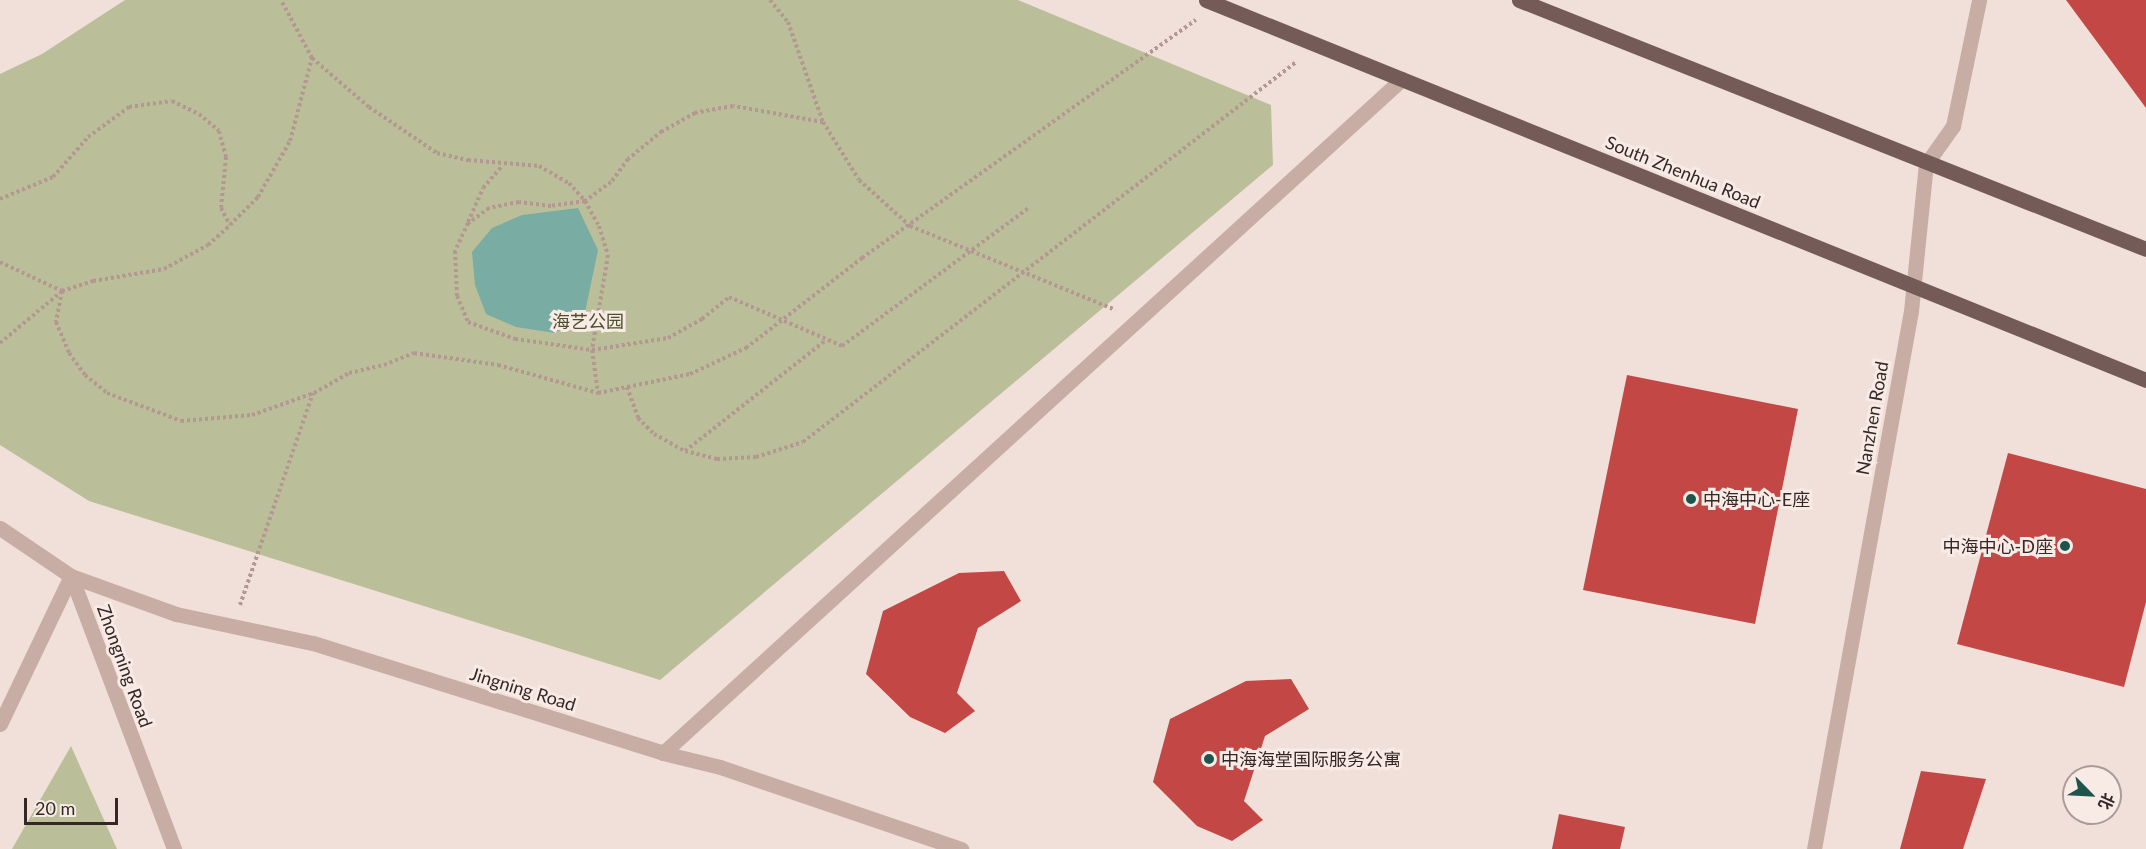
<!DOCTYPE html>
<html>
<head>
<meta charset="utf-8">
<style>
  body { margin:0 }
  #map { position:relative; width:2146px; height:849px; overflow:hidden; background:#f0e0d9; font-family:Lato,"Noto Sans SC",sans-serif }
  div>[style] { position:absolute }
  .green>* { inset:0; background:#babf9a }
  .water>* { inset:0; background:#79aca3 }
  .building>* { inset:0; background:#c24745 }
  .path>* { height:4px; margin-top:-2px; transform-origin:0; background:repeating-linear-gradient(90deg,#b39790 0 3px,transparent 0 6px) }
  .minor>* { height:15px; margin:-7.5px; padding:0 7.5px; transform-origin:7.5px; border-radius:7.5px; background:#c8ada5 }
  .major>* { height:15px; margin:-7.5px; padding:0 7.5px; transform-origin:7.5px; border-radius:7.5px; background:#755b58 }
  .dots>* { width:16px; height:16px; translate:-50% -50%; box-sizing:border-box; border:3px solid #f8ebe5; border-radius:50% }
  span { translate:-50% -50%; white-space:nowrap; text-align:center; line-height:1.15; -webkit-text-stroke:6px #f8ebe5; paint-order:stroke }
  .street-label { font-size:18px; color:#342826 }
  .park-label { font-size:18px; color:#4c512b }
  .poi-label { font-size:18px; color:#342826 }
  .left { translate:0 -50%; text-align:left }
  .right { translate:-100% -50%; text-align:right }
  .north { position:absolute; left:2062px; top:765px; width:60px; height:60px; box-sizing:border-box; background:#f8ebe5; border:2px solid #aa9d99; border-radius:50%; rotate:114deg; font-size:16px; font-weight:700; line-height:24px; text-align:center; color:#342826 }
  .north::after { content:''; display:block; margin:auto; width:21px; height:27px; background:#1d544b; clip-path:polygon(50% 0,100% 100%,50% 72%,0 100%) }
  .scale { position:absolute; left:24px; top:798px; width:94px; height:27px; box-sizing:border-box; border:3px solid #342826; border-top:0; padding-left:8px; font-size:18px; line-height:21px; white-space:nowrap; color:#342826; -webkit-text-stroke:4px #f8ebe5; paint-order:stroke }
</style>
</head>
<body>
<div id="map">
  <div class="green">
    <div style="clip-path:polygon(125px 0,1018px 0,1271px 105px,1273px 165px,660px 680px,89px 501px,0 445px,0 74px,42px 54px)"></div>
    <div style="clip-path:polygon(71px 746px,117px 849px,12px 849px)"></div>
  </div>
  <div class="water">
    <div style="clip-path:polygon(578px 208px,598px 250px,584px 317px,555px 333px,516px 327px,486px 314px,475px 285px,472px 252px,492px 228px,522px 215px)"></div>
  </div>
  <div class="building">
    <div style="clip-path:polygon(2066px 0,2146px 0,2146px 108px)"></div>
    <div style="clip-path:polygon(1627px 375px,1798px 409px,1755px 624px,1583px 590px)"></div>
    <div style="clip-path:polygon(2008px 453px,2146px 489px,2146px 602px,2124px 687px,1957px 644px)"></div>
    <div style="clip-path:polygon(1004px 571px,1021px 601px,978px 628px,957px 693px,975px 711px,945px 733px,910px 717px,866px 674px,883px 611px,959px 573px)"></div>
    <div style="clip-path:polygon(1291px 679px,1309px 709px,1265px 736px,1244px 801px,1263px 820px,1232px 841px,1197px 826px,1153px 782px,1170px 719px,1246px 681px)"></div>
    <div style="clip-path:polygon(1921px 771px,1986px 779px,1963px 849px,1900px 849px)"></div>
    <div style="clip-path:polygon(1559px 814px,1625px 827px,1620px 849px,1552px 849px)"></div>
  </div>
  <div class="path">
    <div style="left:770px;top:0;width:28px;rotate:51deg"></div>
    <div style="left:788px;top:22px;width:106px;rotate:70.7deg"></div>
    <div style="left:823px;top:122px;width:68px;rotate:58.2deg"></div>
    <div style="left:859px;top:180px;width:69px;rotate:42deg"></div>
    <div style="left:910px;top:226px;width:222px;rotate:22.2deg"></div>
    <div style="left:312px;top:58px;width:75px;rotate:40.7deg"></div>
    <div style="left:369px;top:107px;width:82px;rotate:34.1deg"></div>
    <div style="left:437px;top:153px;width:32px;rotate:13deg"></div>
    <div style="left:468px;top:160px;width:71px;rotate:4.8deg"></div>
    <div style="left:539px;top:166px;width:34px;rotate:30deg"></div>
    <div style="left:569px;top:183px;width:24px;rotate:48deg"></div>
    <div style="left:585px;top:201px;width:29px;rotate:61deg"></div>
    <div style="left:599px;top:226px;width:30px;rotate:73deg"></div>
    <div style="left:608px;top:255px;width:96px;rotate:99.6deg"></div>
    <div style="left:592px;top:350px;width:43px;rotate:82.1deg"></div>
    <div style="left:823px;top:122px;width:91px;rotate:-169.9deg"></div>
    <div style="left:733px;top:106px;width:39px;rotate:170deg"></div>
    <div style="left:695px;top:113px;width:38px;rotate:151deg"></div>
    <div style="left:662px;top:131px;width:44px;rotate:140.5deg"></div>
    <div style="left:628px;top:159px;width:29px;rotate:126deg"></div>
    <div style="left:611px;top:182px;width:32px;rotate:144deg"></div>
    <div style="left:585px;top:201px;width:34px;rotate:172deg"></div>
    <div style="left:551px;top:206px;width:32px;rotate:-173deg"></div>
    <div style="left:519px;top:202px;width:31px;rotate:169deg"></div>
    <div style="left:489px;top:208px;width:26px;rotate:144deg"></div>
    <div style="left:468px;top:223px;width:31px;rotate:115deg"></div>
    <div style="left:455px;top:251px;width:45px;rotate:87.5deg"></div>
    <div style="left:457px;top:296px;width:28px;rotate:67deg"></div>
    <div style="left:468px;top:322px;width:50px;rotate:19.9deg"></div>
    <div style="left:515px;top:339px;width:78px;rotate:8.1deg"></div>
    <div style="left:592px;top:350px;width:77px;rotate:-9deg"></div>
    <div style="left:668px;top:338px;width:39px;rotate:-29deg"></div>
    <div style="left:702px;top:319px;width:35px;rotate:-39deg"></div>
    <div style="left:729px;top:297px;width:123px;rotate:23.4deg"></div>
    <div style="left:842px;top:346px;width:234px;rotate:-36.5deg"></div>
    <div style="left:0;top:199px;width:57px;rotate:-22.5deg"></div>
    <div style="left:53px;top:177px;width:53px;rotate:-48.8deg"></div>
    <div style="left:88px;top:137px;width:51px;rotate:-36.2deg"></div>
    <div style="left:129px;top:107px;width:43px;rotate:-7.9deg"></div>
    <div style="left:172px;top:101px;width:30px;rotate:26deg"></div>
    <div style="left:199px;top:114px;width:26px;rotate:40deg"></div>
    <div style="left:219px;top:131px;width:27px;rotate:75deg"></div>
    <div style="left:226px;top:157px;width:51px;rotate:95.6deg"></div>
    <div style="left:221px;top:208px;width:19px;rotate:62deg"></div>
    <div style="left:468px;top:222px;width:37px;rotate:-66deg"></div>
    <div style="left:483px;top:188px;width:30px;rotate:-49deg"></div>
    <div style="left:0;top:262px;width:68px;rotate:25.1deg"></div>
    <div style="left:62px;top:291px;width:33px;rotate:-18deg"></div>
    <div style="left:93px;top:281px;width:72px;rotate:-9.6deg"></div>
    <div style="left:164px;top:269px;width:50px;rotate:-28.6deg"></div>
    <div style="left:208px;top:245px;width:30px;rotate:-42deg"></div>
    <div style="left:230px;top:225px;width:40px;rotate:-45deg"></div>
    <div style="left:258px;top:197px;width:64px;rotate:-60.3deg"></div>
    <div style="left:290px;top:141px;width:86px;rotate:-75.2deg"></div>
    <div style="left:312px;top:58px;width:66px;rotate:-118.1deg"></div>
    <div style="left:0;top:343px;width:81px;rotate:-40deg"></div>
    <div style="left:62px;top:291px;width:32px;rotate:101deg"></div>
    <div style="left:56px;top:322px;width:34px;rotate:67deg"></div>
    <div style="left:69px;top:353px;width:27px;rotate:54deg"></div>
    <div style="left:85px;top:375px;width:28px;rotate:39deg"></div>
    <div style="left:107px;top:393px;width:79px;rotate:20.7deg"></div>
    <div style="left:181px;top:421px;width:71px;rotate:-4.8deg"></div>
    <div style="left:252px;top:415px;width:66px;rotate:-19.5deg"></div>
    <div style="left:314px;top:393px;width:40px;rotate:-29.7deg"></div>
    <div style="left:349px;top:373px;width:36px;rotate:-13deg"></div>
    <div style="left:384px;top:365px;width:32px;rotate:-22deg"></div>
    <div style="left:414px;top:353px;width:85px;rotate:8.1deg"></div>
    <div style="left:498px;top:365px;width:104px;rotate:15.6deg"></div>
    <div style="left:598px;top:393px;width:94px;rotate:-11.7deg"></div>
    <div style="left:690px;top:374px;width:62px;rotate:-24.9deg"></div>
    <div style="left:746px;top:348px;width:147px;rotate:-37.8deg"></div>
    <div style="left:862px;top:258px;width:410px;rotate:-35.5deg"></div>
    <div style="left:627px;top:387px;width:33px;rotate:70deg"></div>
    <div style="left:638px;top:418px;width:23px;rotate:45deg"></div>
    <div style="left:654px;top:434px;width:35px;rotate:29deg"></div>
    <div style="left:685px;top:451px;width:33px;rotate:14deg"></div>
    <div style="left:717px;top:459px;width:39px;rotate:-3deg"></div>
    <div style="left:756px;top:457px;width:49px;rotate:-17.7deg"></div>
    <div style="left:803px;top:442px;width:622px;rotate:-37.62deg"></div>
    <div style="left:685px;top:451px;width:179px;rotate:-38.2deg"></div>
    <div style="left:240px;top:605px;width:224px;rotate:-71deg"></div>
  </div>
  <div class="minor">
    <div style="left:0;top:528px;width:86px;rotate:34.1deg"></div>
    <div style="left:71px;top:576px;width:112px;rotate:19.9deg"></div>
    <div style="left:176px;top:614px;width:140px;rotate:12deg"></div>
    <div style="left:313px;top:643px;width:367px;rotate:17.4deg"></div>
    <div style="left:663px;top:753px;width:59px;rotate:13.8deg"></div>
    <div style="left:720px;top:767px;width:255px;rotate:18.8deg"></div>
    <div style="left:71px;top:576px;width:292px;rotate:69.3deg"></div>
    <div style="left:0;top:724px;width:164px;rotate:-64.4deg"></div>
    <div style="left:663px;top:753px;width:1000px;rotate:-42.37deg"></div>
    <div style="left:1814px;top:849px;width:547px;rotate:-79.78deg"></div>
    <div style="left:1911px;top:311px;width:148px;rotate:-84.2deg"></div>
    <div style="left:1926px;top:164px;width:47px;rotate:-54.6deg"></div>
    <div style="left:1953px;top:126px;width:129px;rotate:-78.3deg"></div>
  </div>
  <div class="major">
    <div style="left:1206px;top:0;width:1014px;rotate:22.01deg"></div>
    <div style="left:1519px;top:0;width:675px;rotate:21.66deg"></div>
  </div>
  <div class="dots">
    <div style="left:1691px;top:499px;background:#1d544b"></div>
    <div style="left:2065px;top:546px;background:#1d544b"></div>
    <div style="left:1209px;top:759px;background:#1d544b"></div>
  </div>
  <div class="street-label">
    <span style="left:1683px;top:172px;rotate:22deg">South Zhenhua Road</span>
    <span style="left:1872px;top:418px;rotate:-80deg">Nanzhen Road</span>
    <span style="left:125px;top:666px;rotate:70deg">Zhongning Road</span>
    <span style="left:523px;top:689px;rotate:17deg">Jingning Road</span>
  </div>
  <div class="park-label">
    <span style="left:588px;top:321px">海艺公园</span>
  </div>
  <div class="poi-label">
    <span class="left" style="left:1703px;top:499px">中海中心-E座</span>
    <span class="right" style="left:2053px;top:546px">中海中心-D座</span>
    <span class="left" style="left:1221px;top:759px">中海海堂国际服务公寓</span>
  </div>
  <div class="north">北</div>
  <div class="scale">20 m</div>
</div>
</body>
</html>
